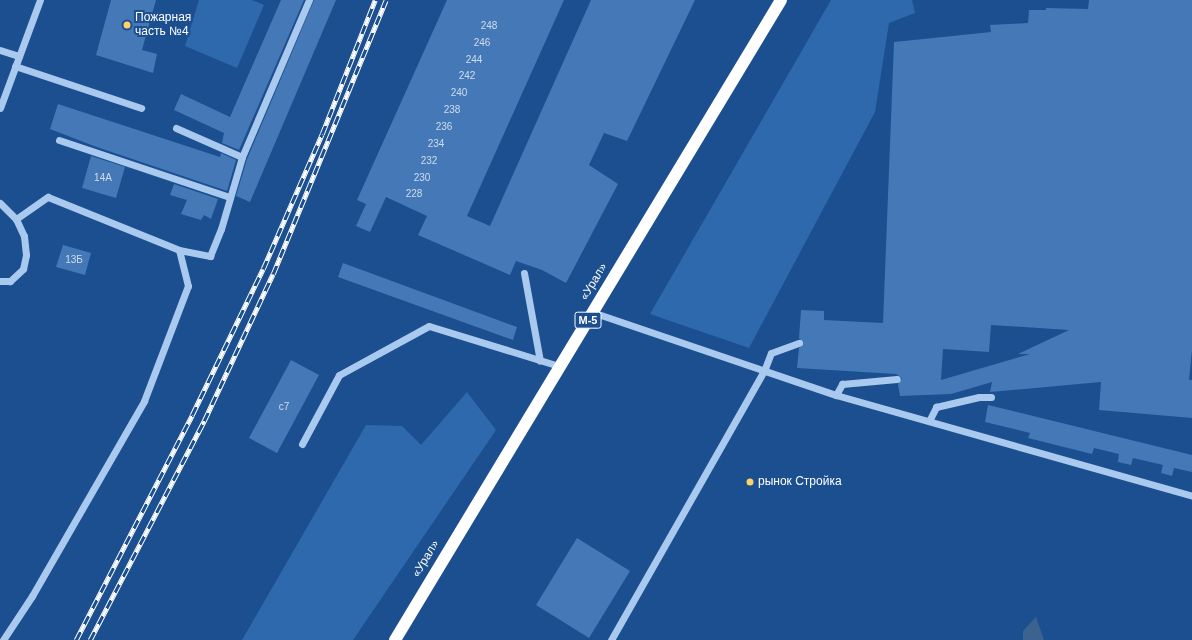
<!DOCTYPE html>
<html>
<head>
<meta charset="utf-8">
<style>
  body { margin:0 }
  #map { position:relative; width:1192px; height:640px; overflow:hidden; background:#1b4f8f; font-family:Arial,sans-serif }
  div>[style] { position:absolute }
  .green>* { inset:0; background:#2e69ad }
  .water>* { inset:0; background:#3c6290 }
  .building>* { inset:0; background:#4478b7 }
  .minor>* { height:7px; margin:-3.5px; padding:0 3.5px; transform-origin:3.5px; border-radius:3.5px; background:#a9c9ee }
  .highway>* { height:12px; margin:-6px; padding:0 6px; transform-origin:6px; border-radius:6px; background:#fff }
  .rail>* { height:4.5px; margin-top:-2.25px; transform-origin:0; background:repeating-linear-gradient(90deg,#1b4f8f 0 9px,#fff 0 18px); box-sizing:border-box; border-block:1px solid #fff }
  .dots>* { width:11px; height:11px; translate:-50% -50%; box-sizing:border-box; border:2px solid #1b4f8f; border-radius:50% }
  span { translate:-50% -50%; white-space:nowrap; text-align:center; line-height:1.15; -webkit-text-stroke:4px #1b4f8f; paint-order:stroke }
  .number-label { font-size:10px; color:#d0dded }
  .number-label span { -webkit-text-stroke-width:0 }
  .shield-label span { padding:1px 3px; background:#1b4f8f; border:1px solid; border-radius:3px; -webkit-text-stroke-width:0 }
  .shield-label { font-size:11px; color:#fff; font-weight:700 }
  .poi-label { font-size:12px; color:#fff }
  .left { translate:0 -50%; text-align:left }
  .street-label { font-size:12px; color:#fff }
</style>
</head>
<body>
<div id="map">
  <div class="green">
    <div style="clip-path:polygon(199px 0,252px 0,264px 5px,237px 68px,185px 46px)"></div>
    <div style="clip-path:polygon(831px 0,912px 0,915px 13px,889px 23px,875px 112px,749px 348px,650px 314px)"></div>
    <div style="clip-path:polygon(467px 392px,496px 430px,353px 640px,242px 640px,366px 425px,402px 426px,421px 445px)"></div>
  </div>
  <div class="water">
    <div style="clip-path:polygon(1036px 617px,1044px 640px,1023px 640px,1023px 631px)"></div>
  </div>
  <div class="building">
    <div style="clip-path:polygon(111px 0,156px 0,142px 50px,157px 54px,153px 73px,96px 55px)"></div>
    <div style="clip-path:polygon(281px 0,304px 0,239px 150px,222px 143px,224px 133px,174px 110px,181px 94px,230px 117px)"></div>
    <div style="clip-path:polygon(314px 0,336px 0,250px 202px,236px 196px,247px 159px)"></div>
    <div style="clip-path:polygon(447px 0,564px 0,467px 216px,490px 226px,591px 0,695px 0,627px 141px,604px 133px,589px 165px,618px 184px,566px 283px,542px 270px,516px 261px,510px 275px,418px 235px,427px 216px,386px 197px,370px 232px,356px 226px,366px 204px,357px 200px)"></div>
    <div style="clip-path:polygon(evenodd,1089px 0,1192px 0,1192px 350px,1189px 380px,1192px 380px,1192px 418px,1099px 410px,1101px 382px,990px 392px,992px 382px,951px 394px,900px 396px,898px 384px,902px 378px,896px 374px,797px 368px,799px 348px,804px 344px,799px 338px,801px 310px,824px 311px,824px 320px,883px 323px,894px 42px,991px 32px,990px 25px,1028px 23px,1029px 10px,1046px 10px,1046px 8px,1088px 9px,1089px 0,991px 325px,1069px 330px,1018px 354px,1030px 354px,941px 380px,943px 349px,989px 352px,991px 325px)"></div>
    <div style="clip-path:polygon(58px 104px,220px 157px,221px 153px,236px 160px,227px 191px,94px 146px,50px 129px)"></div>
    <div style="clip-path:polygon(91px 156px,125px 167px,116px 198px,82px 188px)"></div>
    <div style="clip-path:polygon(174px 184px,218px 199px,211px 219px,204px 215px,201px 220px,181px 214px,187px 200px,170px 195px)"></div>
    <div style="clip-path:polygon(63px 245px,91px 253px,85px 275px,56px 267px)"></div>
    <div style="clip-path:polygon(343px 263px,517px 327px,513px 340px,338px 277px)"></div>
    <div style="clip-path:polygon(291px 360px,319px 375px,277px 453px,249px 438px)"></div>
    <div style="clip-path:polygon(988px 405px,1192px 455px,1192px 472px,1174px 468px,1172px 476px,1161px 473px,1163px 465px,1133px 458px,1131px 465px,1118px 462px,1119px 454px,1094px 448px,1092px 454px,1028px 438px,1030px 433px,985px 422px)"></div>
    <div style="clip-path:polygon(577px 538px,630px 571px,589px 638px,536px 605px)"></div>
  </div>
  <div class="minor">
    <div style="left:0;top:50px;width:20px;rotate:18deg"></div>
    <div style="left:15px;top:66px;width:133px;rotate:18.4deg"></div>
    <div style="left:0;top:108px;width:115px;rotate:-69.7deg"></div>
    <div style="left:176px;top:128px;width:72px;rotate:23.7deg"></div>
    <div style="left:242px;top:157px;width:171px;rotate:-66.9deg"></div>
    <div style="left:59px;top:140px;width:179px;rotate:18.5deg"></div>
    <div style="left:0;top:203px;width:23px;rotate:45deg"></div>
    <div style="left:16px;top:219px;width:19px;rotate:65deg"></div>
    <div style="left:24px;top:236px;width:19px;rotate:84deg"></div>
    <div style="left:26px;top:255px;width:14px;rotate:102deg"></div>
    <div style="left:23px;top:269px;width:18px;rotate:137deg"></div>
    <div style="left:10px;top:281px;width:10px;rotate:180deg"></div>
    <div style="left:16px;top:219px;width:39px;rotate:-35deg"></div>
    <div style="left:48px;top:197px;width:141px;rotate:22deg"></div>
    <div style="left:179px;top:250px;width:32px;rotate:11deg"></div>
    <div style="left:210px;top:256px;width:29px;rotate:-68deg"></div>
    <div style="left:221px;top:229px;width:75px;rotate:-73.7deg"></div>
    <div style="left:524px;top:273px;width:89px;rotate:79.7deg"></div>
    <div style="left:592px;top:312px;width:258px;rotate:18.8deg"></div>
    <div style="left:836px;top:395px;width:370px;rotate:15.8deg"></div>
    <div style="left:836px;top:395px;width:13px;rotate:-61deg"></div>
    <div style="left:842px;top:384px;width:55px;rotate:-5.2deg"></div>
    <div style="left:929px;top:421px;width:16px;rotate:-63deg"></div>
    <div style="left:936px;top:407px;width:44px;rotate:-13.1deg"></div>
    <div style="left:979px;top:397px;width:12px"></div>
    <div style="left:302px;top:444px;width:78px;rotate:-61.8deg"></div>
    <div style="left:339px;top:375px;width:102px;rotate:-28.6deg"></div>
    <div style="left:429px;top:326px;width:136px;rotate:17.1deg"></div>
    <div style="left:3px;top:640px;width:53px;rotate:-56.6deg"></div>
    <div style="left:32px;top:596px;width:225px;rotate:-60.1deg"></div>
    <div style="left:144px;top:401px;width:123px;rotate:-69.1deg"></div>
    <div style="left:188px;top:286px;width:37px;rotate:-104deg"></div>
    <div style="left:611px;top:640px;width:309px;rotate:-60.4deg"></div>
    <div style="left:764px;top:371px;width:19px;rotate:-69deg"></div>
    <div style="left:771px;top:353px;width:30px;rotate:-20deg"></div>
  </div>
  <div class="highway">
    <div style="left:395px;top:640px;width:747px;rotate:-58.9deg"></div>
  </div>
  <div class="rail">
    <div style="left:76px;top:640px;width:253px;rotate:-62.7deg"></div>
    <div style="left:192px;top:415px;width:162px;rotate:-64.1deg"></div>
    <div style="left:263px;top:269px;width:147px;rotate:-66.4deg"></div>
    <div style="left:322px;top:134px;width:144px;rotate:-68.4deg"></div>
    <div style="left:90px;top:640px;width:247px;rotate:-62.5deg"></div>
    <div style="left:204px;top:421px;width:162px;rotate:-64.9deg"></div>
    <div style="left:273px;top:274px;width:296px;rotate:-67.6deg"></div>
  </div>
  <div class="dots">
    <div style="left:127px;top:25px;background:#ffd166"></div>
    <div style="left:750px;top:482px;background:#ffd166"></div>
  </div>
  <div class="number-label">
    <span style="left:489px;top:26px">248</span>
    <span style="left:482px;top:43px">246</span>
    <span style="left:474px;top:60px">244</span>
    <span style="left:467px;top:76px">242</span>
    <span style="left:459px;top:93px">240</span>
    <span style="left:452px;top:110px">238</span>
    <span style="left:444px;top:127px">236</span>
    <span style="left:436px;top:144px">234</span>
    <span style="left:429px;top:161px">232</span>
    <span style="left:103px;top:178px">14А</span>
    <span style="left:422px;top:178px">230</span>
    <span style="left:414px;top:194px">228</span>
    <span style="left:74px;top:260px">13Б</span>
    <span style="left:284px;top:407px">с7</span>
  </div>
  <div class="shield-label">
    <span style="left:588px;top:320px">М-5</span>
  </div>
  <div class="poi-label">
    <span class="left" style="left:135px;top:25px">Пожарная<br>часть №4</span>
    <span class="left" style="left:758px;top:482px">рынок Стройка</span>
  </div>
  <div class="street-label">
    <span style="left:594px;top:282px;rotate:-59deg">«Урал»</span>
    <span style="left:426px;top:559px;rotate:-59deg">«Урал»</span>
  </div>
</div>
</body>
</html>
